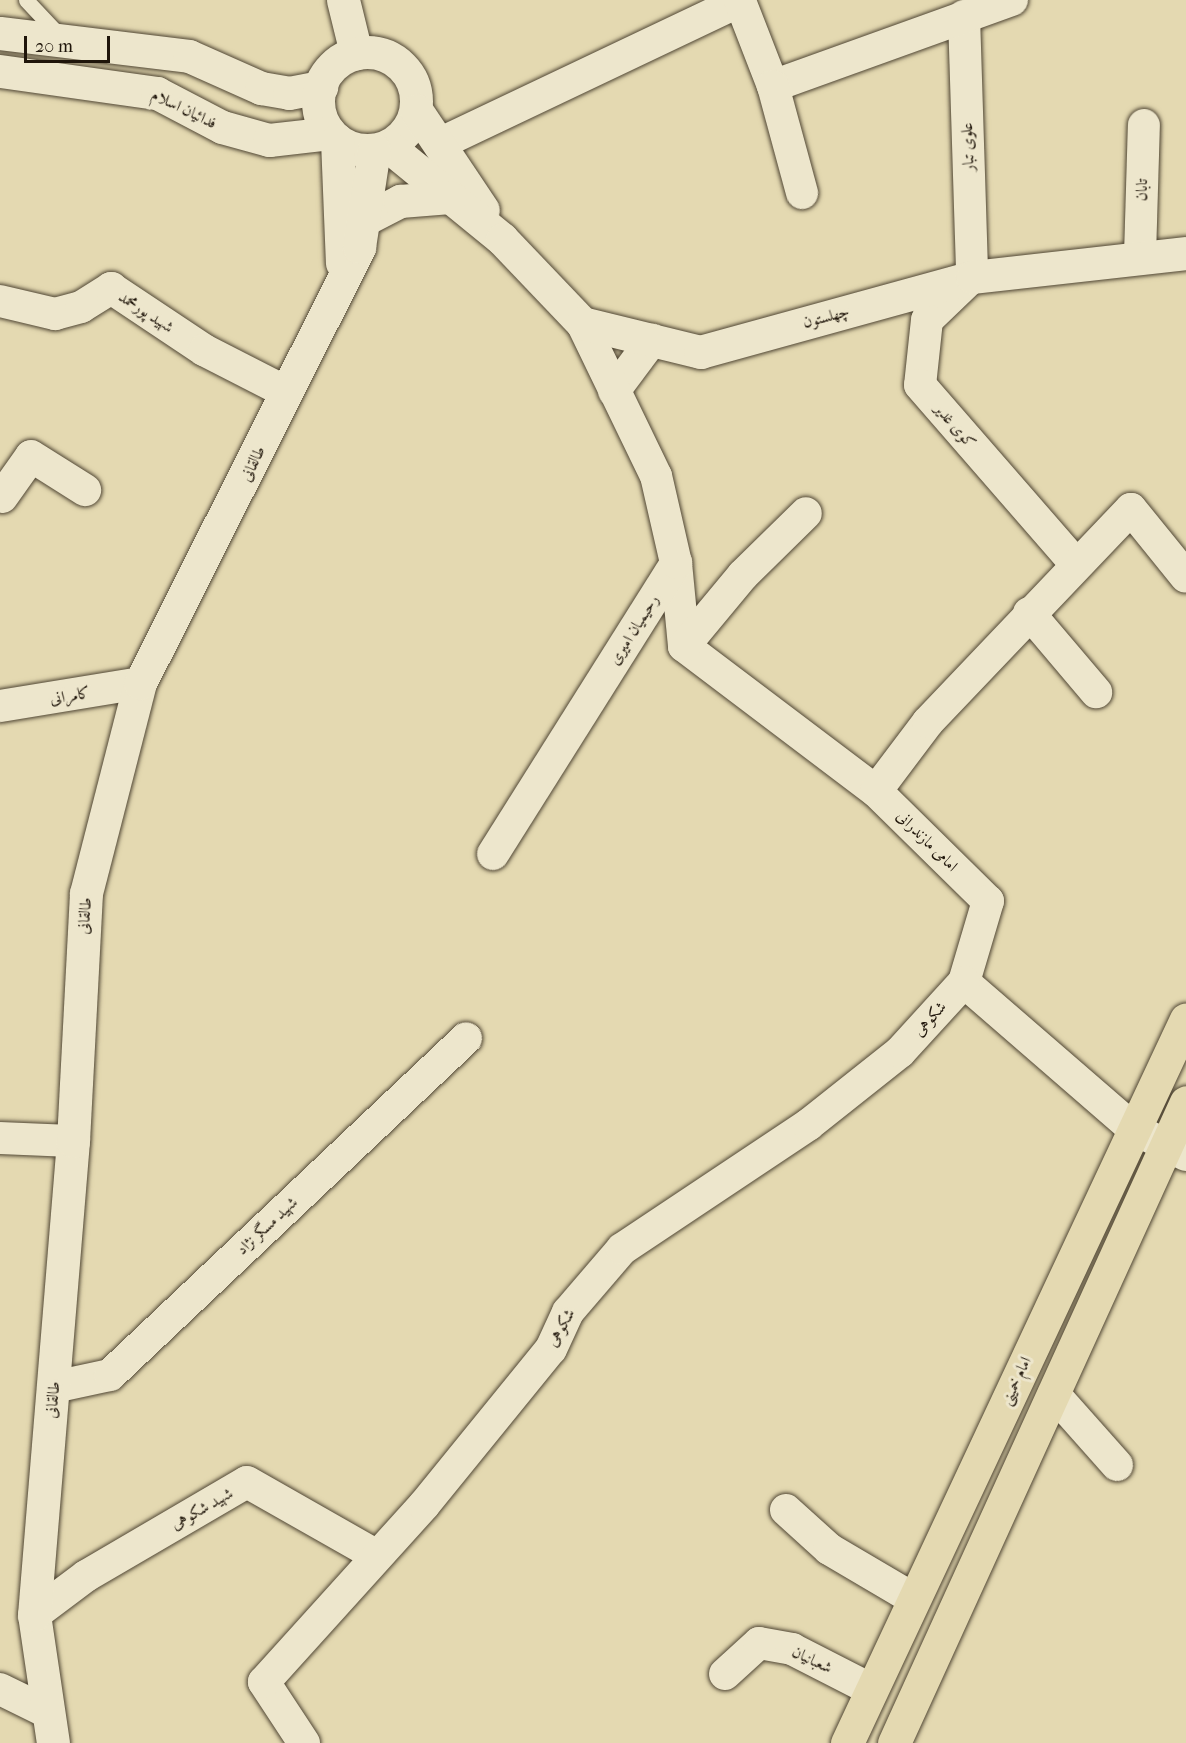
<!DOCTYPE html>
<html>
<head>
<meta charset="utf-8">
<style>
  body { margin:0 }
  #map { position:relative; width:1186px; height:1743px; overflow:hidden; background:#e4d9b1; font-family:"IM FELL French Canon",Amiri,serif }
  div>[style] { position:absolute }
  .roads { filter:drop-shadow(0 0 2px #504634) drop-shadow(0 0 2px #504634) }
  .service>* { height:15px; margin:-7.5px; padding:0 7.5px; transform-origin:7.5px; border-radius:7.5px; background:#ede6cc }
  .minor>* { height:32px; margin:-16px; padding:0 16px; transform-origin:16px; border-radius:16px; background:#ede6cc }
  .secondary>* { height:33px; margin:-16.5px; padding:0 16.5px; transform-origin:16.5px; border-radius:16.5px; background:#ede6cc }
  .secondary>.ring { margin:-16.5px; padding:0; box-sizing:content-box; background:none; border:33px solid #ede6cc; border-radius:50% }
  .primary>* { height:33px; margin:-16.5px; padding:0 16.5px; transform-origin:16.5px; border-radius:16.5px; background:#e4d9b1 }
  span { translate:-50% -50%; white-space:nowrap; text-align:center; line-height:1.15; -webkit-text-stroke:6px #ede6cc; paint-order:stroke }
  .street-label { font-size:16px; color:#1f150a }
  .scale { position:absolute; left:24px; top:36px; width:86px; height:27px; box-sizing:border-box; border:3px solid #1f150a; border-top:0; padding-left:8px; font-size:18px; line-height:21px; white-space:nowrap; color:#1f150a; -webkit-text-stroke:4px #ede6cc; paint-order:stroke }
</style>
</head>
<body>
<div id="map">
  <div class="roads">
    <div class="service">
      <div style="left:26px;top:0;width:50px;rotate:46.6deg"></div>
    </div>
    <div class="minor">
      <div style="left:964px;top:16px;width:261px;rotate:88.2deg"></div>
      <div style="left:972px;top:277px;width:62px;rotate:136.3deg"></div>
      <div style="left:927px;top:320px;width:65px;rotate:96.1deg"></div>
      <div style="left:920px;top:385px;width:236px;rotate:49deg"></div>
      <div style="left:773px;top:86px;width:254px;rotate:-19.8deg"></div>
      <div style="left:439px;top:144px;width:333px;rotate:-25.4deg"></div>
      <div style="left:740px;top:1px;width:91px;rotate:68.8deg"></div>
      <div style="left:773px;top:86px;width:111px;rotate:74.8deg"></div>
      <div style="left:1140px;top:256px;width:131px;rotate:-88.3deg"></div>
      <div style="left:0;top:301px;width:57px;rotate:13.3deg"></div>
      <div style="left:55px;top:314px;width:27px;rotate:-15deg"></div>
      <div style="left:81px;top:307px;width:36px;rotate:-32deg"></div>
      <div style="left:111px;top:288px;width:112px;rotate:33.7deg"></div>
      <div style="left:204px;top:350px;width:92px;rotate:27.1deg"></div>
      <div style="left:614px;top:391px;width:64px;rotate:-53.3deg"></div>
      <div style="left:2px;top:497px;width:50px;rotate:-54.7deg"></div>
      <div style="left:31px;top:456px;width:64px;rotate:32.2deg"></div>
      <div style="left:676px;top:563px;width:83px;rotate:84.5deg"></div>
      <div style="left:684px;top:646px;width:241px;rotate:37.1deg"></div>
      <div style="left:876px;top:791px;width:157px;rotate:44.5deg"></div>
      <div style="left:988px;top:901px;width:84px;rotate:106.5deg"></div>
      <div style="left:964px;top:982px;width:225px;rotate:40.9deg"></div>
      <div style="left:1134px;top:1129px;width:58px;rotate:26.6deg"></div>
      <div style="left:1029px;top:613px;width:104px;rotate:49.7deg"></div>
      <div style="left:684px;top:646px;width:92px;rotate:-50.3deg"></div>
      <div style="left:743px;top:575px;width:88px;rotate:-44.5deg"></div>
      <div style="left:0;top:706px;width:142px;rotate:-9.3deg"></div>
      <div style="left:876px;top:791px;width:86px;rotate:-53deg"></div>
      <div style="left:928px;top:722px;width:294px;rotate:-46.4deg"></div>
      <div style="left:1131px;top:509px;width:87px;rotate:51deg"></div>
      <div style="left:493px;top:854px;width:344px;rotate:-57.8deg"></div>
      <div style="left:676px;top:563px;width:89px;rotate:-102.9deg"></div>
      <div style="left:656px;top:476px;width:170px;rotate:-115.8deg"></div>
      <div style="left:0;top:1138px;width:73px;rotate:2.4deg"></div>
      <div style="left:54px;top:1387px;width:57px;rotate:-12.1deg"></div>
      <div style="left:110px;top:1375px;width:490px;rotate:-43.4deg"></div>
      <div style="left:1054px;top:1394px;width:95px;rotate:48.4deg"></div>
      <div style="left:786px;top:1510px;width:58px;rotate:42.2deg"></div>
      <div style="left:829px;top:1549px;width:99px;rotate:30.5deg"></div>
      <div style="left:34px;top:1615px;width:65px;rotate:-36.9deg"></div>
      <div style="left:86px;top:1576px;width:186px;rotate:-30.3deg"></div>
      <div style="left:247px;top:1482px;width:146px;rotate:29.6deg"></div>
      <div style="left:725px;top:1674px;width:46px;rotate:-42.4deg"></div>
      <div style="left:759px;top:1643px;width:34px;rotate:10deg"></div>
      <div style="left:792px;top:1649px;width:90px;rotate:27.1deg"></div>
      <div style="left:0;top:1689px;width:52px;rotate:26.1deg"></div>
      <div style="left:304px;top:1743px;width:73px;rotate:-123.3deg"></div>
      <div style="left:264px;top:1682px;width:239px;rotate:-47.9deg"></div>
      <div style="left:424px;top:1505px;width:201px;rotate:-50.9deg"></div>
      <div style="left:551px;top:1349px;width:41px;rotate:-65.3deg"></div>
      <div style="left:568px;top:1312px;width:83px;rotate:-49.4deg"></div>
      <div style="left:622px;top:1249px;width:224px;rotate:-33.7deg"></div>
      <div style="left:808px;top:1125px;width:117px;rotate:-38.4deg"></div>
      <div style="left:900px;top:1052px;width:95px;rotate:-47.6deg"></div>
    </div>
    <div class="secondary">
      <div style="left:343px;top:0;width:55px;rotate:76.2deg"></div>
      <div style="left:0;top:33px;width:190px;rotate:6.9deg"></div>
      <div style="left:189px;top:56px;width:79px;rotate:24deg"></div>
      <div style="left:261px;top:88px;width:28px;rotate:10deg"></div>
      <div style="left:289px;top:93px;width:33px;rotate:-11deg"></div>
      <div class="ring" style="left:318px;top:52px;width:65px;height:65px"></div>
      <div style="left:0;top:71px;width:159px;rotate:8deg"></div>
      <div style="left:157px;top:93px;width:73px;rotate:27.6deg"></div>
      <div style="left:222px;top:127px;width:49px;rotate:15.5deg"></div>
      <div style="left:269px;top:140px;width:61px;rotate:-6.5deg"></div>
      <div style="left:416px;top:110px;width:120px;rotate:56.2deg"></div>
      <div style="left:337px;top:140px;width:123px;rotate:87.7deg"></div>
      <div style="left:388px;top:146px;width:147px;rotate:39.2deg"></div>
      <div style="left:502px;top:239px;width:116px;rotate:46.4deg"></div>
      <div style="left:582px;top:323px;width:122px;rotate:13.8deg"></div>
      <div style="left:700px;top:352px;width:282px;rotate:-15.4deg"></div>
      <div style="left:972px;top:277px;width:215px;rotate:-6.4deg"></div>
      <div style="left:363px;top:220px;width:42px;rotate:-27.2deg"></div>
      <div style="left:400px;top:201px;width:50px;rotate:-4.6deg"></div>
      <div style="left:53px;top:1743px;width:129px;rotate:-98.4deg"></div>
      <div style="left:34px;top:1615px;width:476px;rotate:-85.3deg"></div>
      <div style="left:73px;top:1141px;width:248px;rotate:-87deg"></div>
      <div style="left:86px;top:893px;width:217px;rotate:-75.6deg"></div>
      <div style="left:140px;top:683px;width:488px;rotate:-63.3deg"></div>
      <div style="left:359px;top:247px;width:98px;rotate:-81.2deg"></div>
    </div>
    <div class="primary">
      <div style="left:847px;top:1743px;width:799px;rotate:-64.91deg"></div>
      <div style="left:894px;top:1743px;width:704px;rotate:-65.51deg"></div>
    </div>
  </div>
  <div class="street-label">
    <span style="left:184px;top:109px;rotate:26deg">فدائیان اسلام</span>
    <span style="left:968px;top:147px;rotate:-92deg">علوی تبار</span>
    <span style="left:1142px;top:190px;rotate:-88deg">تابان</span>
    <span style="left:146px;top:312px;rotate:33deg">شهید پورمحمد</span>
    <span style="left:826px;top:317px;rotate:-15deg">چهلستون</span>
    <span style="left:955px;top:426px;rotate:49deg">کوی غدیر</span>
    <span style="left:253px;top:464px;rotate:-65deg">طالقانی</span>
    <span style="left:634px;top:630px;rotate:-58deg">رحیمیان امیری</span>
    <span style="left:70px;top:696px;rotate:-10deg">کامرانی</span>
    <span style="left:927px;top:841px;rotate:45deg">امامی مازندرانی</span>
    <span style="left:85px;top:916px;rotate:-86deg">طالقانی</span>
    <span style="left:930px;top:1019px;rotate:-48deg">شکوهی</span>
    <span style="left:267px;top:1226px;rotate:-43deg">شهید مسگر نژاد</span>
    <span style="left:561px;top:1328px;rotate:-61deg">شکوهی</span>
    <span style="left:1016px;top:1381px;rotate:-65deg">امام خمینی</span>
    <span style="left:53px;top:1400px;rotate:-85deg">طالقانی</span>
    <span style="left:202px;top:1509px;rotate:-30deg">شهید شکوهی</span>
    <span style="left:812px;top:1660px;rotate:25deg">شعبانیان</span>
  </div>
  <div class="scale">20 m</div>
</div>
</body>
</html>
